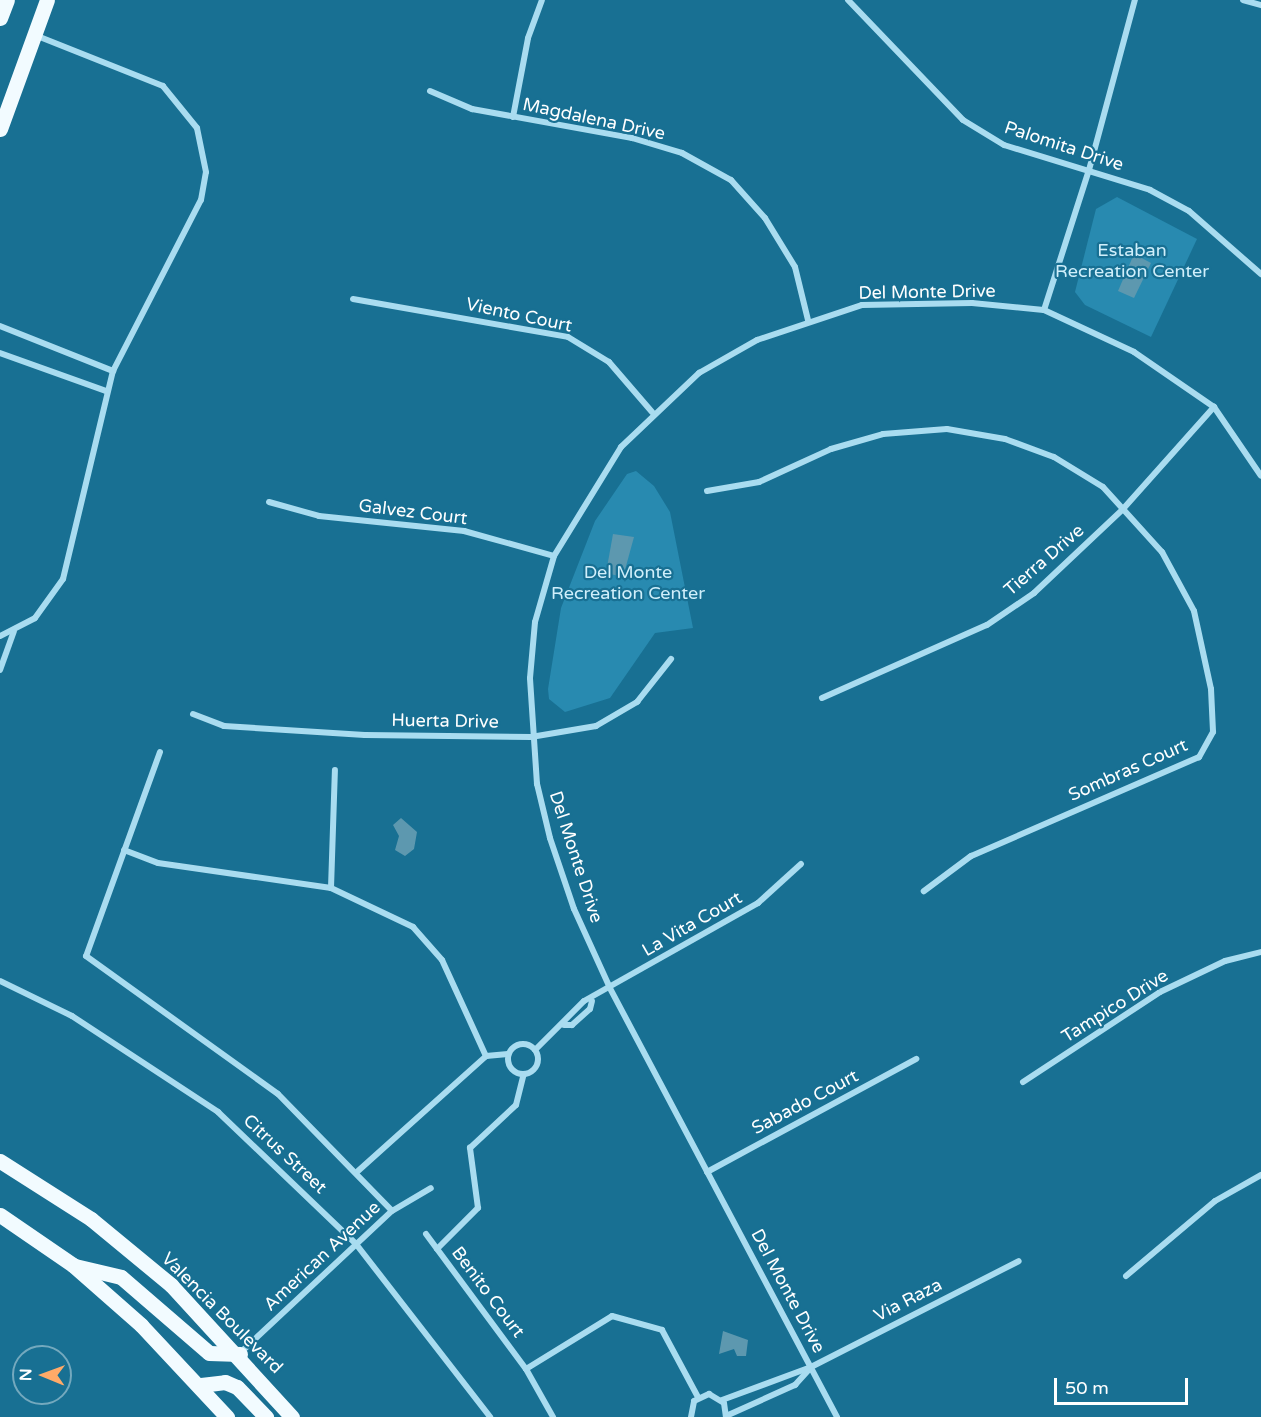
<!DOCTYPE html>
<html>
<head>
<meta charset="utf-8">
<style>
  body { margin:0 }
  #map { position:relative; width:1261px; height:1417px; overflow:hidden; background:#187093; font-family:"Varela Round",sans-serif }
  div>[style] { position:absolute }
  .green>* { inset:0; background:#288ab0 }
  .water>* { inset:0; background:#5d98af }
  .minor>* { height:6px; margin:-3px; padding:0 3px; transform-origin:3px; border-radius:3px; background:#a9dcf0 }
  .minor>.ring { margin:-3px; padding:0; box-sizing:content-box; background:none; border:6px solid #a9dcf0; border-radius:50% }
  .primary>* { height:15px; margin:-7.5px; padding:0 7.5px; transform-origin:7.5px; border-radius:7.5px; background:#f2fbff }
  span { translate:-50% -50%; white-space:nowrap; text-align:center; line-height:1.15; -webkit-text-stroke:4.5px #187093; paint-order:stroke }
  .street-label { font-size:18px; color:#fff }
  .park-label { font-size:18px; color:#d0effb }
  .north { position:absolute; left:12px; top:1345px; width:60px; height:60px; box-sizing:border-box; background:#187093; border:2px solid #74a9be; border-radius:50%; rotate:271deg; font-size:16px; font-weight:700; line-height:24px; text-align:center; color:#fff }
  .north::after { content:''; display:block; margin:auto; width:21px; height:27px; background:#ffaa68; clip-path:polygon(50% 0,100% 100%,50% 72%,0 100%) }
  .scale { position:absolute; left:1054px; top:1378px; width:134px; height:27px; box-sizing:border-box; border:3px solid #fff; border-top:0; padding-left:8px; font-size:18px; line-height:21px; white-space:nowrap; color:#fff; -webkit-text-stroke:4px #187093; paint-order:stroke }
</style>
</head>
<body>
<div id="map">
  <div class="green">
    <div style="clip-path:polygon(1117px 197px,1197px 239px,1151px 337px,1085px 305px,1075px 292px,1096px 209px)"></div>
    <div style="clip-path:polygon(636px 471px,654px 486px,670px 512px,693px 628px,655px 633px,610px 698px,565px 712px,549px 699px,548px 689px,561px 608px,595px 521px,627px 474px)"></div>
  </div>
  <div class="water">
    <div style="clip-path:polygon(1134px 254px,1151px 263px,1134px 298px,1118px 291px)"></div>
    <div style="clip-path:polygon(613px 534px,634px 537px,623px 577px,606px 573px)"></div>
    <div style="clip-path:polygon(401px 818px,417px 832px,414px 849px,405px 856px,395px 850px,399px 836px,393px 825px)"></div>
    <div style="clip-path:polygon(723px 1331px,748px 1340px,746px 1356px,737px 1356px,734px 1349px,719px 1354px)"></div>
  </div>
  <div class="minor">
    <div style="left:848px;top:0;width:166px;rotate:46.2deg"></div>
    <div style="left:963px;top:120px;width:48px;rotate:31.4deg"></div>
    <div style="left:1004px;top:145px;width:153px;rotate:17.1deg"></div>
    <div style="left:1150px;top:190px;width:44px;rotate:28.3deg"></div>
    <div style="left:1189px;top:211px;width:96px;rotate:41.2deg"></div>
    <div style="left:1243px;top:0;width:19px;rotate:16deg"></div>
    <div style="left:430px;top:91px;width:46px;rotate:23.2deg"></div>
    <div style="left:472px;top:109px;width:163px;rotate:10.3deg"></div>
    <div style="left:632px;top:138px;width:52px;rotate:16.7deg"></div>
    <div style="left:682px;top:153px;width:56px;rotate:28.9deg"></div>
    <div style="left:731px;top:180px;width:51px;rotate:48.2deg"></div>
    <div style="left:765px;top:218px;width:57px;rotate:58.5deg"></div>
    <div style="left:795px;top:267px;width:55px;rotate:76.2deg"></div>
    <div style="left:513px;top:117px;width:80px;rotate:-79.2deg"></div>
    <div style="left:528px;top:38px;width:40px;rotate:-69.8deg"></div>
    <div style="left:353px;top:299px;width:218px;rotate:10deg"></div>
    <div style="left:568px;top:337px;width:48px;rotate:31.4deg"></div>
    <div style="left:609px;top:362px;width:66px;rotate:49.3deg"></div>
    <div style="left:1044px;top:310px;width:147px;rotate:-72.2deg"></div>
    <div style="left:1089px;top:170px;width:176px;rotate:-74.9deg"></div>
    <div style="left:0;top:326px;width:122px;rotate:21.7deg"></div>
    <div style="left:0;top:353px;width:113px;rotate:19.7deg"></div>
    <div style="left:707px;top:491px;width:53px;rotate:-9.8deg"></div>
    <div style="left:759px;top:482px;width:79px;rotate:-24.6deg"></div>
    <div style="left:831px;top:449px;width:54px;rotate:-16.1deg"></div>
    <div style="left:883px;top:434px;width:64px;rotate:-4.5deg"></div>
    <div style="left:947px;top:429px;width:59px;rotate:9.8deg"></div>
    <div style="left:1005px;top:439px;width:52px;rotate:20.2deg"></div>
    <div style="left:1054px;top:457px;width:57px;rotate:31.5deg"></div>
    <div style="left:1103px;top:487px;width:88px;rotate:47.8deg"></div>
    <div style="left:1162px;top:552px;width:67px;rotate:61.5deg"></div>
    <div style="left:1194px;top:611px;width:80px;rotate:77.7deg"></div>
    <div style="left:1211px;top:689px;width:43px;rotate:87.3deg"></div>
    <div style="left:1213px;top:732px;width:29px;rotate:119deg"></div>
    <div style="left:1199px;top:757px;width:249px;rotate:156.5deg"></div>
    <div style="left:971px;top:856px;width:59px;rotate:143.3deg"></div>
    <div style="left:269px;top:502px;width:52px;rotate:15.6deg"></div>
    <div style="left:319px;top:516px;width:146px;rotate:5.9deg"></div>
    <div style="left:464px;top:531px;width:93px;rotate:15.5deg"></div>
    <div style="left:0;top:636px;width:39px;rotate:-27deg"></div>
    <div style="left:35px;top:618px;width:48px;rotate:-54.3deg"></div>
    <div style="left:63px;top:579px;width:214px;rotate:-76.5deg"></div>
    <div style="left:113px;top:371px;width:192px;rotate:-62.8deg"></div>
    <div style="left:201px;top:200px;width:28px;rotate:-80deg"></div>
    <div style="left:206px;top:172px;width:45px;rotate:-101.6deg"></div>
    <div style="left:197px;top:128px;width:54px;rotate:-129deg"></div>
    <div style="left:163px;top:86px;width:138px;rotate:-158.3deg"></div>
    <div style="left:0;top:670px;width:41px;rotate:-70.3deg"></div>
    <div style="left:822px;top:698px;width:180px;rotate:-23.9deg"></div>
    <div style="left:987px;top:625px;width:57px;rotate:-34.2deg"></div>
    <div style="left:1034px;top:593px;width:122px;rotate:-43.3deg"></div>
    <div style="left:1123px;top:509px;width:137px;rotate:-48.3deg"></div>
    <div style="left:193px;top:714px;width:33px;rotate:21deg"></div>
    <div style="left:224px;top:726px;width:141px;rotate:3.7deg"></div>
    <div style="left:365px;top:735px;width:166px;rotate:0.7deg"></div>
    <div style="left:531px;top:737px;width:66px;rotate:-9.6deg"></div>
    <div style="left:596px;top:726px;width:48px;rotate:-30.3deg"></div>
    <div style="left:637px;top:702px;width:55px;rotate:-51.7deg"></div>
    <div style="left:160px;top:752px;width:217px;rotate:109.9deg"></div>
    <div style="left:86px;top:956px;width:236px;rotate:35.7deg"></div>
    <div style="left:278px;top:1094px;width:163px;rotate:45.7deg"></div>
    <div style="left:124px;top:850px;width:36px;rotate:21deg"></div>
    <div style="left:158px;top:863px;width:175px;rotate:8.2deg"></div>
    <div style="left:331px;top:888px;width:91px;rotate:25.4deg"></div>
    <div style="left:413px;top:927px;width:44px;rotate:48.7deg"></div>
    <div style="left:442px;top:960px;width:106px;rotate:65.4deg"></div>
    <div style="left:331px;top:888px;width:118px;rotate:-88.1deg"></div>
    <div style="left:0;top:981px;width:80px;rotate:25.9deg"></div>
    <div style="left:72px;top:1016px;width:175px;rotate:33.3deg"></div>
    <div style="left:218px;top:1112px;width:191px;rotate:43.7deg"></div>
    <div style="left:356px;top:1244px;width:219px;rotate:52.2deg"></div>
    <div style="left:564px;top:1025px;width:8px"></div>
    <div style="left:572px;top:1025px;width:24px;rotate:-42deg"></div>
    <div style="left:590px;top:1009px;width:8px;rotate:-76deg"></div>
    <div class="ring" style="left:508px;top:1044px;width:24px;height:24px"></div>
    <div style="left:535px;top:1050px;width:69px;rotate:-45deg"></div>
    <div style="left:584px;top:1001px;width:200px;rotate:-29.4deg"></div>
    <div style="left:758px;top:903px;width:58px;rotate:-42.2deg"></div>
    <div style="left:1023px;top:1082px;width:164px;rotate:-33.3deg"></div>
    <div style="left:1160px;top:992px;width:72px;rotate:-25.5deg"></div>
    <div style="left:1225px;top:961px;width:37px;rotate:-14deg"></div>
    <div style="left:358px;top:1171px;width:172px;rotate:-41.9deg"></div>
    <div style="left:486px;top:1056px;width:22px;rotate:-5deg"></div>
    <div style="left:707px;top:1172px;width:238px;rotate:-28.4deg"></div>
    <div style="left:426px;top:1234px;width:168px;rotate:53.5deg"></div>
    <div style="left:526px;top:1369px;width:55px;rotate:60.6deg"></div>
    <div style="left:437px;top:1249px;width:58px;rotate:-45deg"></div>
    <div style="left:478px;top:1208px;width:61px;rotate:-97.6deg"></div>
    <div style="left:470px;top:1148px;width:63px;rotate:-43.1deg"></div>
    <div style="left:516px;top:1105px;width:32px;rotate:-76deg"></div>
    <div style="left:1126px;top:1276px;width:116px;rotate:-40.1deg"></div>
    <div style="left:1215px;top:1201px;width:53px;rotate:-29.5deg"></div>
    <div style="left:240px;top:1353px;width:208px;rotate:-43.1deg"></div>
    <div style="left:392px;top:1211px;width:45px;rotate:-30.5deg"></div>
    <div style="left:526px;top:1369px;width:101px;rotate:-31.6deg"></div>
    <div style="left:612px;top:1316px;width:52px;rotate:15.6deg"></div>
    <div style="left:662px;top:1330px;width:76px;rotate:61.8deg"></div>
    <div style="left:722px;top:1400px;width:95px;rotate:-20.3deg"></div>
    <div style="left:811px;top:1367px;width:233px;rotate:-27deg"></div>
    <div style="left:726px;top:1416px;width:76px;rotate:-24.2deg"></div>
    <div style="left:795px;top:1385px;width:24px;rotate:-48deg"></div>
    <div style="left:691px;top:1417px;width:16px;rotate:-79deg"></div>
    <div style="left:694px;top:1401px;width:17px;rotate:-25deg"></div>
    <div style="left:709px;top:1394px;width:17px;rotate:31deg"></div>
    <div style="left:724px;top:1403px;width:14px;rotate:82deg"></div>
    <div style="left:837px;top:1417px;width:485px;rotate:-117.9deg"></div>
    <div style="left:610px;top:988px;width:87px;rotate:-114.5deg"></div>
    <div style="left:574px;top:909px;width:75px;rotate:-108.7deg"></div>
    <div style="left:550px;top:838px;width:56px;rotate:-103.5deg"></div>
    <div style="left:537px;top:784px;width:106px;rotate:-93.8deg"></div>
    <div style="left:530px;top:678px;width:56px;rotate:-84.9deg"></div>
    <div style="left:535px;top:622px;width:69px;rotate:-73.9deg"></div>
    <div style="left:554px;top:556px;width:128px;rotate:-58.4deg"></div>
    <div style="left:621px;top:447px;width:108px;rotate:-43.5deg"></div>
    <div style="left:699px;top:373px;width:67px;rotate:-29.6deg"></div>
    <div style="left:757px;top:340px;width:111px;rotate:-18.4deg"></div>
    <div style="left:862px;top:305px;width:110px;rotate:-1deg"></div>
    <div style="left:972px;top:303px;width:72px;rotate:5.6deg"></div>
    <div style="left:1044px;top:310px;width:99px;rotate:25deg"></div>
    <div style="left:1134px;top:352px;width:97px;rotate:34.5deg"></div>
    <div style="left:1214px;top:407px;width:83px;rotate:55.7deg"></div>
  </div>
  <div class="primary">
    <div style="left:0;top:18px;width:19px;rotate:-69deg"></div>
    <div style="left:0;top:129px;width:137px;rotate:-70deg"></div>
    <div style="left:0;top:1161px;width:108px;rotate:32.5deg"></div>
    <div style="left:91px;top:1219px;width:104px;rotate:39.5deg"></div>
    <div style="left:171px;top:1285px;width:179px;rotate:47.5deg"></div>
    <div style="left:0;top:1215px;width:88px;rotate:34.4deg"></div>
    <div style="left:73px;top:1265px;width:91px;rotate:41.4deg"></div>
    <div style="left:141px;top:1325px;width:126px;rotate:46.9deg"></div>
    <div style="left:75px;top:1266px;width:47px;rotate:13.4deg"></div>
    <div style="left:121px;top:1277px;width:116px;rotate:40.8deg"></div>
    <div style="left:209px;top:1353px;width:31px;rotate:2deg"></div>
    <div style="left:201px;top:1385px;width:24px;rotate:-7deg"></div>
    <div style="left:225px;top:1382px;width:13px;rotate:23deg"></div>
    <div style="left:237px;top:1387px;width:42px;rotate:46deg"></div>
  </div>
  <div class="street-label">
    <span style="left:594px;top:119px;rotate:12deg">Magdalena Drive</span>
    <span style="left:1064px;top:146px;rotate:18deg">Palomita Drive</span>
    <span style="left:927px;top:292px;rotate:-1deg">Del Monte Drive</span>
    <span style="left:519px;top:315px;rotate:12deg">Viento Court</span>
    <span style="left:413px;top:512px;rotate:7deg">Galvez Court</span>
    <span style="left:1044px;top:560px;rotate:-41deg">Tierra Drive</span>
    <span style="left:445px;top:721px;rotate:1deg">Huerta Drive</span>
    <span style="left:1128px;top:770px;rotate:-24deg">Sombras Court</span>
    <span style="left:576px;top:857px;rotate:72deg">Del Monte Drive</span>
    <span style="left:692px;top:924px;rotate:-30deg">La Vita Court</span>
    <span style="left:1115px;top:1006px;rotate:-32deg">Tampico Drive</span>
    <span style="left:805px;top:1102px;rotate:-28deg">Sabado Court</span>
    <span style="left:285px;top:1154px;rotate:43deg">Citrus Street</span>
    <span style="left:322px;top:1256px;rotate:-43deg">American Avenue</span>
    <span style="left:788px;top:1291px;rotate:62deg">Del Monte Drive</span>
    <span style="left:488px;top:1292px;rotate:53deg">Benito Court</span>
    <span style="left:908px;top:1300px;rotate:-27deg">Via Raza</span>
    <span style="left:222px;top:1313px;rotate:45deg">Valencia Boulevard</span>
  </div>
  <div class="park-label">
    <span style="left:1132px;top:261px">Estaban<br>Recreation Center</span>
    <span style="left:628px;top:583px">Del Monte<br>Recreation Center</span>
  </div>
  <div class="north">N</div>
  <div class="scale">50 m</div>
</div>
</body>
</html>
